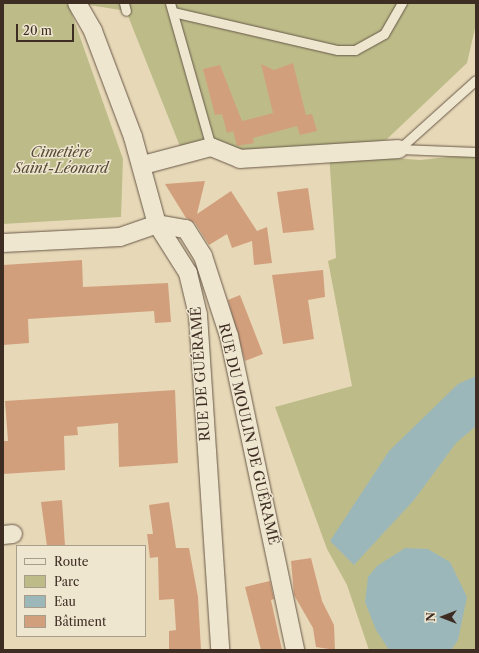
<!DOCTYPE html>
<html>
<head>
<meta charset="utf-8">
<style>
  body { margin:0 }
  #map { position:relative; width:479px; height:653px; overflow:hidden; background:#e7d8b7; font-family:"Libre Caslon Text",serif }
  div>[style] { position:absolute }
  .green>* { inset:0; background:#bdbc89 }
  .water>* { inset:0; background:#9cb7ba }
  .building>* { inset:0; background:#d29f7d }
  .roads { filter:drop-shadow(0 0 1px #685848) drop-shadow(0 0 1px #685848) }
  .service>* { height:9px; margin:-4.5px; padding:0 4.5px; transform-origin:4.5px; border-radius:4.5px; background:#efe6d0 }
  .minor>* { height:18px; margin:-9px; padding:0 9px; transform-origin:9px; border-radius:9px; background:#efe6d0 }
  span { translate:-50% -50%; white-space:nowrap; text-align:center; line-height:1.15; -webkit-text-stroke:3px #efe6d0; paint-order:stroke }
  .park-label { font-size:14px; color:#574a37; font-style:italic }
  .street-label { font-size:14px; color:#3e2d23 }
  .frame { position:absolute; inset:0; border:4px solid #3e2d23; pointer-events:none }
  .legend { position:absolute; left:16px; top:545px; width:130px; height:92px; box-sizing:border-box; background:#efe6d0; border:1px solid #a89c8b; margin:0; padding:5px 7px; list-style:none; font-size:12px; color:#3e2d23 }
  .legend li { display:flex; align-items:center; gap:8px; height:20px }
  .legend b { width:20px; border:1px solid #a89c8b }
  .north { position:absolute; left:423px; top:597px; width:40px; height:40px; -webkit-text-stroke:3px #efe6d0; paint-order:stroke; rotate:270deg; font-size:11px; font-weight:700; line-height:16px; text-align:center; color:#3e2d23 }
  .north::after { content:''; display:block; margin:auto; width:14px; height:18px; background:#3e2d23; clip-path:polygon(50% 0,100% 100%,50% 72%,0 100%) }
  .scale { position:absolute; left:16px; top:24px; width:58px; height:18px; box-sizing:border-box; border:2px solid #3e2d23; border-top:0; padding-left:5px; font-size:12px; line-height:14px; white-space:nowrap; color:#3e2d23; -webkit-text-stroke:3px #efe6d0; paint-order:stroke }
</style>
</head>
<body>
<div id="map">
  <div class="green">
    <div style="clip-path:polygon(3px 3px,68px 3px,123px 159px,121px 217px,3px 224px)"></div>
    <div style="clip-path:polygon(77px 3px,476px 3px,476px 24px,467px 63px,386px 140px,240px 159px,211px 147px,183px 154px,126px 11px)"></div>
    <div style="clip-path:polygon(329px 153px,420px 160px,476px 154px,476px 650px,369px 650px,347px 585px,327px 549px,275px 407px,352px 386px,328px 261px,336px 258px)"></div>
  </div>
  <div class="water">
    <div style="clip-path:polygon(476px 376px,476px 426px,456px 443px,414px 500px,354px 565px,330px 541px,389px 451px,458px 384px)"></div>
    <div style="clip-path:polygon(405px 548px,428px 549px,450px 562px,467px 597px,458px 640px,451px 650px,389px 650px,376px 630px,365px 602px,368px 577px,377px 566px)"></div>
  </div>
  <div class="building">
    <div style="clip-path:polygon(293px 63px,306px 115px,312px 114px,317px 131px,300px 135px,297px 126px,253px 138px,254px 143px,237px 146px,233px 131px,227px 133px,222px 114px,215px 115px,203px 69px,220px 65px,242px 121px,273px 113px,261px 64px,274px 70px)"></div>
    <div style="clip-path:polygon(205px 181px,197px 214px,231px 191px,257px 231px,267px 227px,272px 263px,254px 265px,252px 241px,232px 248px,227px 234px,209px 245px,195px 223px,186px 218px,165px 184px)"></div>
    <div style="clip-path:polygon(308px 188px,314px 230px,283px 233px,277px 192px)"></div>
    <div style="clip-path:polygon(82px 260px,83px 287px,168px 283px,171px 322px,155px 323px,154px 311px,28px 319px,29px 343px,3px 345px,3px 265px)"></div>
    <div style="clip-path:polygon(323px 270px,325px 297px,308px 300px,314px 339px,283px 344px,272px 275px)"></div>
    <div style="clip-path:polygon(240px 295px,263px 354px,245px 361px,228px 300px)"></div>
    <div style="clip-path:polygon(175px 390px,178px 463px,119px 467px,118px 423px,77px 427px,78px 435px,64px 436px,65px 470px,3px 474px,3px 441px,8px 441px,5px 401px)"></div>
    <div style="clip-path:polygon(62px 500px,65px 546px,47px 546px,41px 502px)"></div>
    <div style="clip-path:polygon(169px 502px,176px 548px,189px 548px,198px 597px,201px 650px,169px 650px,169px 631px,176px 630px,174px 599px,159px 600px,158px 557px,150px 558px,147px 534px,153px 534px,149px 505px)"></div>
    <div style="clip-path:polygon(311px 558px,322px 601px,334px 625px,335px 650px,316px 647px,313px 628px,294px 595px,291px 561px)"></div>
    <div style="clip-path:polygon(270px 581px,274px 599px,271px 600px,282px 650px,261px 650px,245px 587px)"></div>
  </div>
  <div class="roads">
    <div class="service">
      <div style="left:124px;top:3px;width:8px;rotate:76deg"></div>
      <div style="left:170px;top:3px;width:150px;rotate:74.1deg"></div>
      <div style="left:173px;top:12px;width:169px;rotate:13deg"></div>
      <div style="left:338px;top:50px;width:17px"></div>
      <div style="left:355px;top:50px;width:33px;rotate:-29deg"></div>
      <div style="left:384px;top:34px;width:36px;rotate:-60deg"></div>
      <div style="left:399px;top:149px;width:103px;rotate:-41.9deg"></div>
      <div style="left:399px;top:149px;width:77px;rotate:2.2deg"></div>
    </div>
    <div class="minor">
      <div style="left:77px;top:3px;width:32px;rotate:60deg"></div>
      <div style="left:93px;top:31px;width:113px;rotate:69.3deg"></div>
      <div style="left:133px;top:137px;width:90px;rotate:74.6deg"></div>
      <div style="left:157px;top:224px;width:58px;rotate:57.7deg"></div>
      <div style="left:188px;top:273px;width:43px;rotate:76.6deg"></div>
      <div style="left:198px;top:315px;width:336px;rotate:86.2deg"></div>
      <div style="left:143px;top:165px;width:70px;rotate:-14.8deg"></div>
      <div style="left:211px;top:147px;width:31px;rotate:22deg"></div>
      <div style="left:240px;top:159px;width:159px;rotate:-3.6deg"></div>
      <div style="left:3px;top:243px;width:117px;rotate:-2.9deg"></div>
      <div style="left:120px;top:237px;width:39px;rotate:-19deg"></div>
      <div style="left:157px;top:224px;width:29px;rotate:10deg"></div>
      <div style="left:186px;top:229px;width:32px;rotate:58deg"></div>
      <div style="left:203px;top:256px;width:84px;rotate:72deg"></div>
      <div style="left:229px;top:336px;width:321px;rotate:78.1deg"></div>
      <div style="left:3px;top:535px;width:10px;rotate:-6deg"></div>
    </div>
  </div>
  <div class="park-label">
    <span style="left:61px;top:160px">Cimetière<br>Saint-Léonard</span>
  </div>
  <div class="street-label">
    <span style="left:200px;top:374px;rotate:-94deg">RUE DE GUÉRAMÉ</span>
    <span style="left:249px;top:434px;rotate:77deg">RUE DU MOULIN DE GUÉRAMÉ</span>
  </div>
  <div class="frame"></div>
  <ul class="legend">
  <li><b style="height:5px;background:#efe6d0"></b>Route</li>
  <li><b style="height:11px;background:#bdbc89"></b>Parc</li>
  <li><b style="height:11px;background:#9cb7ba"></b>Eau</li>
  <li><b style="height:11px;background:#d29f7d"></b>Bâtiment</li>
  </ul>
  <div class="north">N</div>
  <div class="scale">20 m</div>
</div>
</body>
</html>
